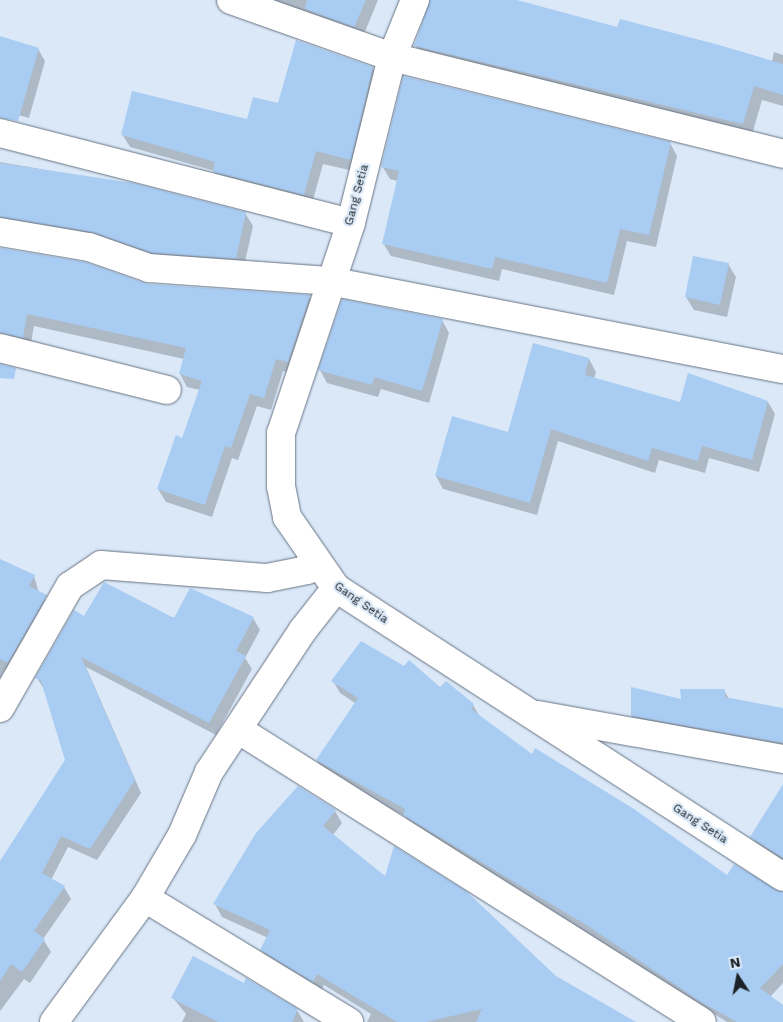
<!DOCTYPE html>
<html>
<head>
<meta charset="utf-8">
<style>
  body { margin:0 }
  #map { position:relative; width:783px; height:1022px; overflow:hidden; background:#dae8f8; font-family:"Work Sans",sans-serif }
  div>[style] { position:absolute }
  .shadow>* { inset:0; background:#0003 }
  .building>* { inset:0; background:#a9ccf3 }
  .roads { filter:drop-shadow(0 0 1px #687482) drop-shadow(0 0 1px #687482) }
  .street>* { height:28px; margin:-14px; padding:0 14px; transform-origin:14px; border-radius:14px; background:#fff }
  span { translate:-50% -50%; white-space:nowrap; text-align:center; line-height:1.15; -webkit-text-stroke:4.5px #dae8f8; paint-order:stroke }
  .street-label { font-size:12px; color:#1b2126 }
  .north { position:absolute; left:713px; top:952px; width:50px; height:50px; -webkit-text-stroke:4px #dae8f8; paint-order:stroke; rotate:349deg; font-size:14px; font-weight:700; line-height:20px; text-align:center; color:#1b2126 }
  .north::after { content:''; display:block; margin:auto; width:18px; height:22px; background:#1b2126; clip-path:polygon(50% 0,100% 100%,50% 72%,0 100%) }
</style>
</head>
<body>
<div id="map">
  <div class="shadow">
    <div style="clip-path:polygon(260px 0,378px 0,362px 39px)"></div>
    <div style="clip-path:polygon(429px 0,513px 0,618px 29px,772px 62px,774px 52px,783px 55px,783px 106px,762px 100px,751px 138px,424px 61px,416px 46px)"></div>
    <div style="clip-path:polygon(0 38px,38px 49px,45px 61px,29px 118px,0 110px)"></div>
    <div style="clip-path:polygon(373px 68px,380px 81px,358px 172px,323px 164px,311px 207px,222px 184px,215px 171px,130px 147px,122px 134px,248px 120px)"></div>
    <div style="clip-path:polygon(670px 143px,677px 156px,656px 247px,627px 241px,614px 295px,502px 269px,499px 281px,391px 256px,383px 243px,398px 181px,390px 179px,382px 166px)"></div>
    <div style="clip-path:polygon(0 162px,133px 185px,245px 213px,253px 226px,243px 271px,0 232px)"></div>
    <div style="clip-path:polygon(0 249px,147px 285px,310px 297px,317px 309px,295px 374px,283px 371px,271px 410px,257px 406px,238px 460px,232px 458px,212px 517px,166px 502px,158px 489px,183px 439px,200px 390px,187px 387px,180px 374px,184px 359px,34px 326px,30px 348px,0 342px)"></div>
    <div style="clip-path:polygon(728px 264px,736px 277px,727px 317px,694px 310px,686px 297px)"></div>
    <div style="clip-path:polygon(442px 320px,449px 333px,429px 403px,381px 389px,378px 397px,327px 383px,320px 370px)"></div>
    <div style="clip-path:polygon(589px 359px,596px 372px,594px 379px,681px 404px,768px 402px,775px 414px,759px 472px,709px 458px,705px 473px,659px 460px,655px 473px,558px 441px,537px 515px,443px 489px,436px 476px,453px 417px,509px 433px)"></div>
    <div style="clip-path:polygon(0 561px,34px 576px,39px 593px,53px 609px,15px 675px,5px 669px,0 678px)"></div>
    <div style="clip-path:polygon(84px 617px,253px 618px,260px 630px,245px 658px,252px 669px,216px 735px,86px 667px,141px 793px,97px 860px,68px 847px,51px 880px,64px 887px,71px 899px,43px 939px,51px 952px,30px 983px,24px 979px,0 1011px,0 883px,66px 760px,45px 691px,37px 678px)"></div>
    <div style="clip-path:polygon(333px 681px,440px 689px,446px 683px,473px 705px,480px 717px,532px 755px,727px 877px,783px 894px,783px 983px,770px 997px,783px 1007px,783px 1022px,727px 1022px,412px 827px,406px 817px,324px 772px,317px 760px,355px 703px,340px 693px)"></div>
    <div style="clip-path:polygon(724px 690px,729px 699px,783px 710px,783px 753px,639px 728px,632px 716px)"></div>
    <div style="clip-path:polygon(783px 786px,783px 866px,759px 849px,752px 837px)"></div>
    <div style="clip-path:polygon(335px 811px,342px 823px,333px 835px,386px 878px,629px 1022px,367px 1022px,371px 1014px,324px 985px,320px 993px,269px 962px,262px 950px,268px 938px,222px 917px,215px 904px)"></div>
    <div style="clip-path:polygon(247px 980px,297px 1010px,304px 1022px,182px 1022px,186px 1014px,173px 998px,244px 985px)"></div>
  </div>
  <div class="building">
    <div style="clip-path:polygon(307px 0,366px 0,354px 27px,305px 9px)"></div>
    <div style="clip-path:polygon(430px 0,517px 0,617px 27px,620px 19px,719px 45px,783px 64px,783px 95px,754px 86px,743px 124px,414px 46px)"></div>
    <div style="clip-path:polygon(0 36px,39px 48px,18px 121px,0 118px)"></div>
    <div style="clip-path:polygon(296px 40px,373px 67px,351px 160px,316px 151px,304px 195px,213px 172px,215px 162px,121px 135px,132px 91px,247px 119px,253px 97px,278px 103px)"></div>
    <div style="clip-path:polygon(403px 76px,671px 142px,649px 235px,620px 229px,607px 283px,495px 257px,492px 269px,382px 244px,399px 171px,381px 167px)"></div>
    <div style="clip-path:polygon(0 163px,133px 183px,246px 212px,236px 259px,152px 253px,92px 232px,0 217px)"></div>
    <div style="clip-path:polygon(0 248px,85px 262px,148px 284px,310px 295px,288px 362px,276px 359px,264px 398px,250px 394px,231px 448px,225px 446px,205px 505px,157px 489px,176px 435px,182px 438px,202px 381px,179px 374px,186px 348px,27px 314px,23px 338px,0 333px)"></div>
    <div style="clip-path:polygon(693px 256px,729px 263px,720px 305px,685px 297px)"></div>
    <div style="clip-path:polygon(342px 299px,443px 319px,422px 391px,374px 377px,372px 385px,318px 370px)"></div>
    <div style="clip-path:polygon(533px 343px,589px 358px,585px 375px,680px 402px,688px 373px,768px 401px,752px 460px,702px 446px,698px 461px,652px 448px,648px 461px,551px 429px,530px 503px,435px 476px,452px 416px,508px 432px)"></div>
    <div style="clip-path:polygon(0 364px,16px 368px,14px 379px,0 378px)"></div>
    <div style="clip-path:polygon(0 559px,35px 575px,29px 586px,47px 595px,8px 663px,0 659px)"></div>
    <div style="clip-path:polygon(104px 582px,174px 618px,190px 588px,254px 617px,236px 651px,246px 656px,209px 723px,81px 657px,135px 780px,90px 849px,61px 836px,42px 873px,65px 886px,34px 931px,45px 939px,22px 972px,11px 964px,0 981px,0 861px,65px 760px,41px 681px,35px 678px,74px 610px,84px 616px)"></div>
    <div style="clip-path:polygon(361px 641px,404px 666px,409px 660px,440px 687px,446px 681px,474px 704px,471px 709px,532px 754px,535px 748px,634px 809px,727px 875px,734px 864px,783px 892px,783px 964px,760px 988px,783px 1005px,783px 1022px,737px 1022px,701px 1002px,588px 926px,403px 815px,405px 809px,316px 760px,358px 698px,331px 681px)"></div>
    <div style="clip-path:polygon(631px 687px,681px 699px,680px 689px,725px 689px,725px 697px,783px 708px,783px 743px,631px 716px)"></div>
    <div style="clip-path:polygon(783px 784px,783px 858px,750px 837px)"></div>
    <div style="clip-path:polygon(298px 786px,336px 810px,323px 826px,385px 876px,394px 846px,466px 891px,556px 976px,636px 1022px,476px 1022px,482px 1009px,426px 1022px,397px 1022px,317px 974px,313px 982px,260px 950px,270px 930px,213px 904px,256px 833px)"></div>
    <div style="clip-path:polygon(193px 956px,244px 983px,246px 978px,298px 1009px,292px 1022px,218px 1022px,171px 998px)"></div>
  </div>
  <div class="roads">
    <div class="street">
      <div style="left:231px;top:0;width:171px;rotate:19.5deg"></div>
      <div style="left:392px;top:57px;width:403px;rotate:13.9deg"></div>
      <div style="left:415px;top:0;width:61px;rotate:112deg"></div>
      <div style="left:392px;top:57px;width:171px;rotate:103.9deg"></div>
      <div style="left:351px;top:223px;width:221px;rotate:108.4deg"></div>
      <div style="left:281px;top:433px;width:53px;rotate:90deg"></div>
      <div style="left:281px;top:486px;width:32px;rotate:79deg"></div>
      <div style="left:287px;top:517px;width:86px;rotate:55.4deg"></div>
      <div style="left:336px;top:588px;width:532px;rotate:32.88deg"></div>
      <div style="left:0;top:133px;width:362px;rotate:14.4deg"></div>
      <div style="left:0;top:232px;width:90px;rotate:9.6deg"></div>
      <div style="left:89px;top:247px;width:64px;rotate:19.3deg"></div>
      <div style="left:149px;top:268px;width:180px;rotate:4.1deg"></div>
      <div style="left:329px;top:281px;width:462px;rotate:11deg"></div>
      <div style="left:0;top:348px;width:172px;rotate:14.1deg"></div>
      <div style="left:0;top:708px;width:141px;rotate:-60.2deg"></div>
      <div style="left:70px;top:586px;width:37px;rotate:-34deg"></div>
      <div style="left:101px;top:565px;width:167px;rotate:4.5deg"></div>
      <div style="left:267px;top:578px;width:41px;rotate:-11.3deg"></div>
      <div style="left:307px;top:570px;width:12px;rotate:-66deg"></div>
      <div style="left:538px;top:715px;width:249px;rotate:10.2deg"></div>
      <div style="left:239px;top:730px;width:547px;rotate:32.24deg"></div>
      <div style="left:145px;top:898px;width:239px;rotate:31.3deg"></div>
      <div style="left:54px;top:1022px;width:154px;rotate:-53.7deg"></div>
      <div style="left:145px;top:898px;width:73px;rotate:-59.6deg"></div>
      <div style="left:182px;top:835px;width:69px;rotate:-66.8deg"></div>
      <div style="left:209px;top:772px;width:170px;rotate:-56.5deg"></div>
      <div style="left:303px;top:630px;width:53px;rotate:-51.8deg"></div>
    </div>
  </div>
  <div class="street-label">
    <span style="left:357px;top:195px;rotate:-75deg">Gang Setia</span>
    <span style="left:361px;top:603px;rotate:35deg">Gang Setia</span>
    <span style="left:700px;top:824px;rotate:33deg">Gang Setia</span>
  </div>
  <div class="north">N</div>
</div>
</body>
</html>
